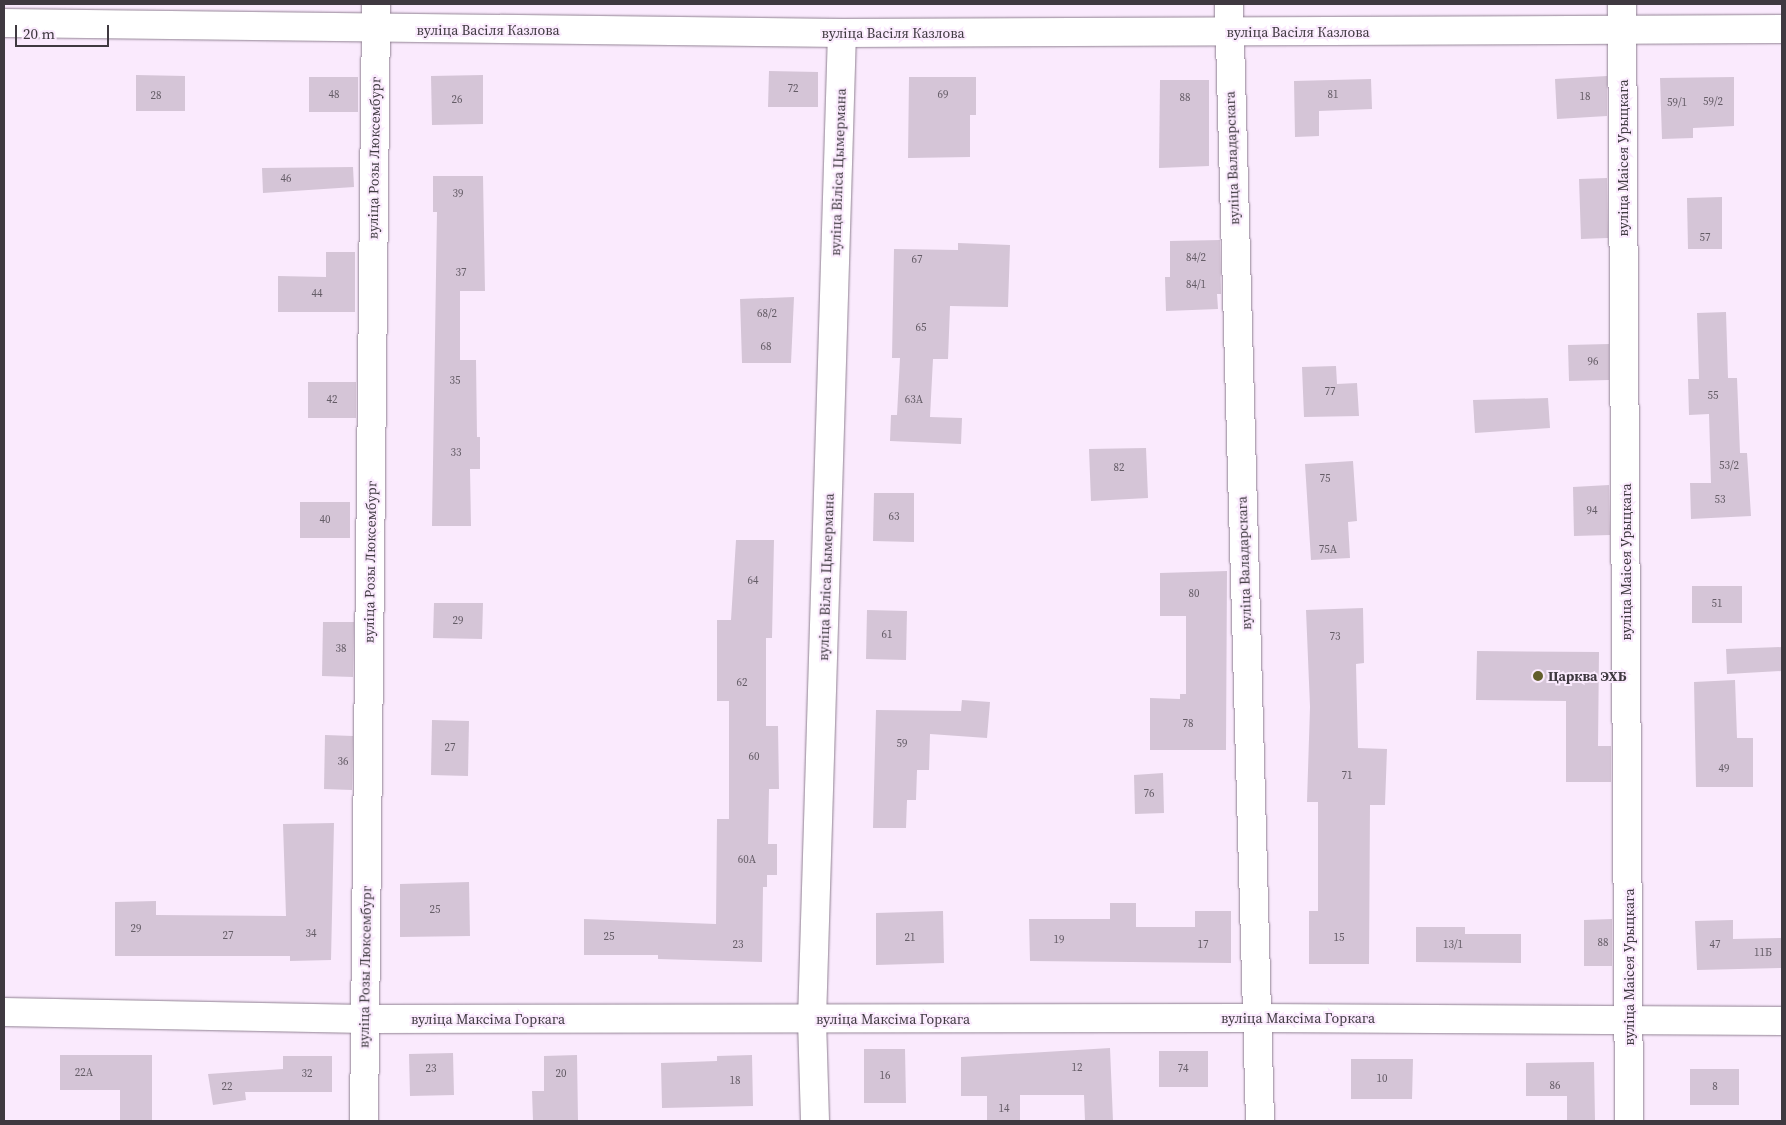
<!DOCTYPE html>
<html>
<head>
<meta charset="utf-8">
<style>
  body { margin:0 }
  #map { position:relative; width:1786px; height:1125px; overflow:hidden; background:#faeafd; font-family:"Source Serif 4",serif }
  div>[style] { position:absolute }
  .building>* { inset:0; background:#d5c5d7 }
  .roads { filter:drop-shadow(0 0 1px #908192) drop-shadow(0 0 1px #908192) }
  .minor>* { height:28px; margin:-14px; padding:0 14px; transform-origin:14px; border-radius:14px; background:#fff }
  .dots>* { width:14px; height:14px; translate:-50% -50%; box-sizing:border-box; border:2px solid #faeafd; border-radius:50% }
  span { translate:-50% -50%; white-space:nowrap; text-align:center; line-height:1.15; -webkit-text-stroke:4px #faeafd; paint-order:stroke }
  .number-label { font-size:11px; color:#645c66 }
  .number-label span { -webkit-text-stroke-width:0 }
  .street-label { font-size:14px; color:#3f3940 }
  .poi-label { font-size:14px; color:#3f3940; font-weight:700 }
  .left { translate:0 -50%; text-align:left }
  .frame { position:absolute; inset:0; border:5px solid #3f3940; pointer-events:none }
  .scale { position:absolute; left:15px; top:25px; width:94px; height:22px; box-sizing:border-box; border:2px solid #3f3940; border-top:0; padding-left:6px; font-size:15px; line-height:18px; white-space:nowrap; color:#3f3940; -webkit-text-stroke:4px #faeafd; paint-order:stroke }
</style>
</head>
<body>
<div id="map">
  <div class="building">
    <div style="clip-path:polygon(769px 71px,818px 72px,818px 107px,768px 107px)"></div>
    <div style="clip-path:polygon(136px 75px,185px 76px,185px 111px,136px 111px)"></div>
    <div style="clip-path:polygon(483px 75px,483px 124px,432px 125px,431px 76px)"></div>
    <div style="clip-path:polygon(1607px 76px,1607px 116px,1557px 119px,1555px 79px)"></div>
    <div style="clip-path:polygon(309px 77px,358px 77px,358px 112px,309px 112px)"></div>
    <div style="clip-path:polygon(909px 77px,976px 77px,976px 115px,970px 115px,970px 157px,908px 158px)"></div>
    <div style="clip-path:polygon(1734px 77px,1734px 126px,1693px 128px,1693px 138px,1662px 139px,1660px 78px)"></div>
    <div style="clip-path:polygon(1371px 79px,1372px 109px,1319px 111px,1319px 136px,1295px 137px,1294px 81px)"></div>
    <div style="clip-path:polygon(1160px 80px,1209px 80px,1209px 166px,1159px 168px)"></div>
    <div style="clip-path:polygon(353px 167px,354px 187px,263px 193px,262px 168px)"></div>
    <div style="clip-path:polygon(433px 176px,483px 176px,485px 291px,460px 291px,460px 360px,476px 360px,477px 437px,480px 437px,480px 469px,470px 469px,471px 526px,432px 526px,437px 212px,433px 212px)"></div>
    <div style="clip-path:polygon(1607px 178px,1608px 238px,1581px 239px,1579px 179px)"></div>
    <div style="clip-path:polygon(1722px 197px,1722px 249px,1688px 249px,1687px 198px)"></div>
    <div style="clip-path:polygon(1220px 240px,1221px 294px,1217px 294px,1218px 309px,1166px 311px,1165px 277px,1170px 277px,1170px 241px)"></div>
    <div style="clip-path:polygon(958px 243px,1010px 245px,1008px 307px,950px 306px,948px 359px,933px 359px,930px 417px,962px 418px,961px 444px,890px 441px,891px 415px,897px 415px,900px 358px,892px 358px,894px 249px,958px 250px)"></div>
    <div style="clip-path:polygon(326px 252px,355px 252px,355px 312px,278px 312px,278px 276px,326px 277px)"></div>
    <div style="clip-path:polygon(794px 297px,791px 363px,742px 363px,740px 299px)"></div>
    <div style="clip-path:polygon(1726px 312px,1728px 378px,1737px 378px,1740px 453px,1747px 453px,1751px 516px,1691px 519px,1690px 483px,1711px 483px,1709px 414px,1689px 415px,1688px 379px,1699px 379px,1697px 313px)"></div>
    <div style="clip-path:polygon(1609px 344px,1609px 380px,1569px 381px,1568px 345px)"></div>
    <div style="clip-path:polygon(1336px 366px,1337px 384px,1357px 383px,1359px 416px,1304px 417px,1302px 367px)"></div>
    <div style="clip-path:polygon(308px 382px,356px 382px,356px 418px,308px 418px)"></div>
    <div style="clip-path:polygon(1548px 398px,1550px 428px,1475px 433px,1473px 400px)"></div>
    <div style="clip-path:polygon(1146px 448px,1148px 498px,1091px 501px,1089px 449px)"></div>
    <div style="clip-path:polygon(1353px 461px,1357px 521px,1348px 522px,1350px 558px,1311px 560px,1305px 464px)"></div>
    <div style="clip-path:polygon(1609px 485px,1610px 535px,1574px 536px,1573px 487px)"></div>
    <div style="clip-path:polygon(874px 493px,914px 493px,914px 542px,873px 541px)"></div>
    <div style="clip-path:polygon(300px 502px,350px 502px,350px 538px,300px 538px)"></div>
    <div style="clip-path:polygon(736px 540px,774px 540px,772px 638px,766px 638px,766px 726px,778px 726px,779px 789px,769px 789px,768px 844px,777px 844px,777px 875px,767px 875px,767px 887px,763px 887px,762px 962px,658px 959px,658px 955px,584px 955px,584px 919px,716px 924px,717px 819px,729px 819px,729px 701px,717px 701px,717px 620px,731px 620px)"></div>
    <div style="clip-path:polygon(1227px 571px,1226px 750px,1150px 750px,1150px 698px,1180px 699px,1180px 694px,1186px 694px,1186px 616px,1160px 616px,1160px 573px)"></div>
    <div style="clip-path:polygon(1692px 586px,1742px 586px,1742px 623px,1692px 623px)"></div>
    <div style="clip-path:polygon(434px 603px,483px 603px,482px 639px,433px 638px)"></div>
    <div style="clip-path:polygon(1363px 608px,1364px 663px,1356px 664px,1358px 748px,1387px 749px,1385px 805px,1370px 805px,1369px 964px,1309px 964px,1309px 911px,1318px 911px,1318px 802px,1307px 802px,1310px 707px,1306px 610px)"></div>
    <div style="clip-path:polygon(867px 610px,907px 611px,906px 660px,866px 659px)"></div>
    <div style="clip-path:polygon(323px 622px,354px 622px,353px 677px,322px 676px)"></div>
    <div style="clip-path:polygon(1782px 647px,1782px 671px,1727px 674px,1726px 649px)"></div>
    <div style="clip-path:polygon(1477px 651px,1599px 652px,1598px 746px,1611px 746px,1611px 782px,1566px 782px,1566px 701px,1476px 700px)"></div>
    <div style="clip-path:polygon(1735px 680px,1737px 738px,1753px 738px,1753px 787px,1696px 787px,1694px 682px)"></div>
    <div style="clip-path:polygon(962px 700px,990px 702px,987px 738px,930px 734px,929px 770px,917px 770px,916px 800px,907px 800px,906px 828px,873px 828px,876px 710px,961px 711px)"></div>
    <div style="clip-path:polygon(432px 720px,469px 721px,468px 776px,431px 775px)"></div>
    <div style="clip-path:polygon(325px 735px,353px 736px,352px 790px,324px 789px)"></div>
    <div style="clip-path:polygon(1163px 773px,1164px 813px,1135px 814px,1134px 775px)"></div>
    <div style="clip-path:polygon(334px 823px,331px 960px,290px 961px,290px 956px,115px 956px,115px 902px,156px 901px,156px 915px,286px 916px,283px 824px)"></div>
    <div style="clip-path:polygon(469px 882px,470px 936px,400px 937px,400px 884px)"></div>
    <div style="clip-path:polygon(1110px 903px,1136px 903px,1136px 927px,1195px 927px,1195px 911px,1231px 911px,1231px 963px,1030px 961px,1029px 919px,1110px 919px)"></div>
    <div style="clip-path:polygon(943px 911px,944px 963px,876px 965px,876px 913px)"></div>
    <div style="clip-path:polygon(1612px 919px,1612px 966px,1584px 966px,1584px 920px)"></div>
    <div style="clip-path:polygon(1733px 920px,1733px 939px,1782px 938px,1782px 968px,1697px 970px,1695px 921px)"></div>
    <div style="clip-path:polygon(1416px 927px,1465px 927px,1465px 934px,1521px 934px,1521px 963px,1416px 962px)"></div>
    <div style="clip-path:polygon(1110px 1048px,1113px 1121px,1085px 1121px,1084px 1095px,1020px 1095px,1020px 1121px,987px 1121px,987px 1096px,961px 1096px,961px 1057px)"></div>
    <div style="clip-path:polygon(864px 1049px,905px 1049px,906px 1103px,864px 1103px)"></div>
    <div style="clip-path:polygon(1159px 1051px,1208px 1051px,1208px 1087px,1159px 1087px)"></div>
    <div style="clip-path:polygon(453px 1053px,454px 1095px,410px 1096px,409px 1054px)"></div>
    <div style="clip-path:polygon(60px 1055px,152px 1055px,152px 1121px,120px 1121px,120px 1090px,60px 1090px)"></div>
    <div style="clip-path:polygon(577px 1055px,578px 1121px,533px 1121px,532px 1091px,544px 1091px,544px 1056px)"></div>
    <div style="clip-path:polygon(752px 1055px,753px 1106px,662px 1108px,661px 1063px,717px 1061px,717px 1056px)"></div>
    <div style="clip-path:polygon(283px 1056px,332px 1056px,332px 1092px,245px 1092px,246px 1100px,213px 1105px,208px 1074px,283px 1069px)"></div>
    <div style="clip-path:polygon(1351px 1059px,1413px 1059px,1412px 1099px,1351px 1099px)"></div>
    <div style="clip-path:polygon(1594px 1062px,1595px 1120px,1567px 1120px,1567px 1096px,1526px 1096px,1526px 1063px)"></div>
    <div style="clip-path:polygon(1690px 1069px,1739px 1069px,1739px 1105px,1690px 1105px)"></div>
  </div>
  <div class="roads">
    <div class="minor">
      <div style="left:1229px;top:4px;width:1117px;rotate:88.41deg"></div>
      <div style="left:1622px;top:4px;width:1117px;rotate:89.64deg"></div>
      <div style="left:4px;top:23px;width:838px;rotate:0.68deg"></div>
      <div style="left:842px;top:33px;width:940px;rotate:-0.24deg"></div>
      <div style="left:4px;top:1012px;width:361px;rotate:1.1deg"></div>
      <div style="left:365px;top:1019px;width:892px;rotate:-0.06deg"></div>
      <div style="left:1257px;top:1018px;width:525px;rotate:0.33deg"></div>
      <div style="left:364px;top:1121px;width:1117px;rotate:-89.38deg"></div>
      <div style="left:815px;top:1121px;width:101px;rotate:-91.7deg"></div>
      <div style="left:812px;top:1020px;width:987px;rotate:-88.26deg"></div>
    </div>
  </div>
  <div class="dots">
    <div style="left:1538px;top:676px;background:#625e2b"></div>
  </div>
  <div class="number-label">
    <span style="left:793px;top:89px">72</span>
    <span style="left:334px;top:95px">48</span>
    <span style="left:943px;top:95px">69</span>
    <span style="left:1333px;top:95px">81</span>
    <span style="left:156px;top:96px">28</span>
    <span style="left:1585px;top:97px">18</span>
    <span style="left:1185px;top:98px">88</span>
    <span style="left:457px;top:100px">26</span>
    <span style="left:1713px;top:102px">59/2</span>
    <span style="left:1677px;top:103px">59/1</span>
    <span style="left:286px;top:179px">46</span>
    <span style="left:458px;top:194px">39</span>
    <span style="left:1705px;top:238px">57</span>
    <span style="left:1196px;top:258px">84/2</span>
    <span style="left:917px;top:260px">67</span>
    <span style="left:461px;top:273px">37</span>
    <span style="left:1196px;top:285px">84/1</span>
    <span style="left:317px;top:294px">44</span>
    <span style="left:767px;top:314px">68/2</span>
    <span style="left:921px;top:328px">65</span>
    <span style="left:766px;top:347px">68</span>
    <span style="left:1593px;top:362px">96</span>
    <span style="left:455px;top:381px">35</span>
    <span style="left:1330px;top:392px">77</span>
    <span style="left:1713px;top:396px">55</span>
    <span style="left:332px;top:400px">42</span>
    <span style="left:914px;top:400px">63А</span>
    <span style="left:456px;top:453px">33</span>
    <span style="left:1729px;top:466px">53/2</span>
    <span style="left:1119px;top:468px">82</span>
    <span style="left:1325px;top:479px">75</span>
    <span style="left:1720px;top:500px">53</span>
    <span style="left:1592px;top:511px">94</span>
    <span style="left:894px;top:517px">63</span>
    <span style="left:325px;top:520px">40</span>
    <span style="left:1328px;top:550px">75А</span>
    <span style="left:753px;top:581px">64</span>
    <span style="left:1194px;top:594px">80</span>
    <span style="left:1717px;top:604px">51</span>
    <span style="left:458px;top:621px">29</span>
    <span style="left:887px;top:635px">61</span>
    <span style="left:1335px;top:637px">73</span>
    <span style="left:341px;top:649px">38</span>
    <span style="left:742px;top:683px">62</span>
    <span style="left:1188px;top:724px">78</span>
    <span style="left:902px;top:744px">59</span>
    <span style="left:450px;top:748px">27</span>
    <span style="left:754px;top:757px">60</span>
    <span style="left:343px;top:762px">36</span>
    <span style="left:1724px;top:769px">49</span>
    <span style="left:1347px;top:776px">71</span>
    <span style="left:1149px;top:794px">76</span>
    <span style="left:747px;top:860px">60А</span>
    <span style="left:435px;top:910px">25</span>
    <span style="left:136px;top:929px">29</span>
    <span style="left:311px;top:934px">34</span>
    <span style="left:228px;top:936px">27</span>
    <span style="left:609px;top:937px">25</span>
    <span style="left:910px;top:938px">21</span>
    <span style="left:1339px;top:938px">15</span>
    <span style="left:1059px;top:940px">19</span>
    <span style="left:1603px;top:943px">88</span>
    <span style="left:738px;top:945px">23</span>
    <span style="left:1203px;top:945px">17</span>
    <span style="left:1453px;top:945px">13/1</span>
    <span style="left:1715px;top:945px">47</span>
    <span style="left:1763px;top:953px">11Б</span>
    <span style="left:1077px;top:1068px">12</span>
    <span style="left:431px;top:1069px">23</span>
    <span style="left:1183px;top:1069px">74</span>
    <span style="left:84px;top:1073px">22А</span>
    <span style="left:307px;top:1074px">32</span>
    <span style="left:561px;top:1074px">20</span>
    <span style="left:885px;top:1076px">16</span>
    <span style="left:1382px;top:1079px">10</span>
    <span style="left:735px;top:1081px">18</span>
    <span style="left:1555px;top:1086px">86</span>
    <span style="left:227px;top:1087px">22</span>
    <span style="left:1715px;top:1087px">8</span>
    <span style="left:1004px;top:1109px">14</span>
  </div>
  <div class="street-label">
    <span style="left:488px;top:30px">вуліца Васіля Казлова</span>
    <span style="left:1298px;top:32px">вуліца Васіля Казлова</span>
    <span style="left:893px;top:33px">вуліца Васіля Казлова</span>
    <span style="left:374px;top:158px;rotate:-89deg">вуліца Розы Люксембург</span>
    <span style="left:1232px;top:158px;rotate:-92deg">вуліца Валадарскага</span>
    <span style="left:1623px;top:158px;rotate:-90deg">вуліца Маісея Урыцкага</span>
    <span style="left:838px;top:172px;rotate:-88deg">вуліца Віліса Цымермана</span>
    <span style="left:370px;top:562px;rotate:-89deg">вуліца Розы Люксембург</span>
    <span style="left:1626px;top:562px;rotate:-90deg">вуліца Маісея Урыцкага</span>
    <span style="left:1244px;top:563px;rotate:-92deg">вуліца Валадарскага</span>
    <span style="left:826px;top:577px;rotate:-88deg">вуліца Віліса Цымермана</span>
    <span style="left:365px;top:967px;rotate:-89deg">вуліца Розы Люксембург</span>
    <span style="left:1629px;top:967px;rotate:-90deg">вуліца Маісея Урыцкага</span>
    <span style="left:1298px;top:1018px">вуліца Максіма Горкага</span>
    <span style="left:488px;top:1019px">вуліца Максіма Горкага</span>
    <span style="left:893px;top:1019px">вуліца Максіма Горкага</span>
  </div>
  <div class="poi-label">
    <span class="left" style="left:1548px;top:676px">Царква ЭХБ</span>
  </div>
  <div class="frame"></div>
  <div class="scale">20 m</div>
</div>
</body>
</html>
